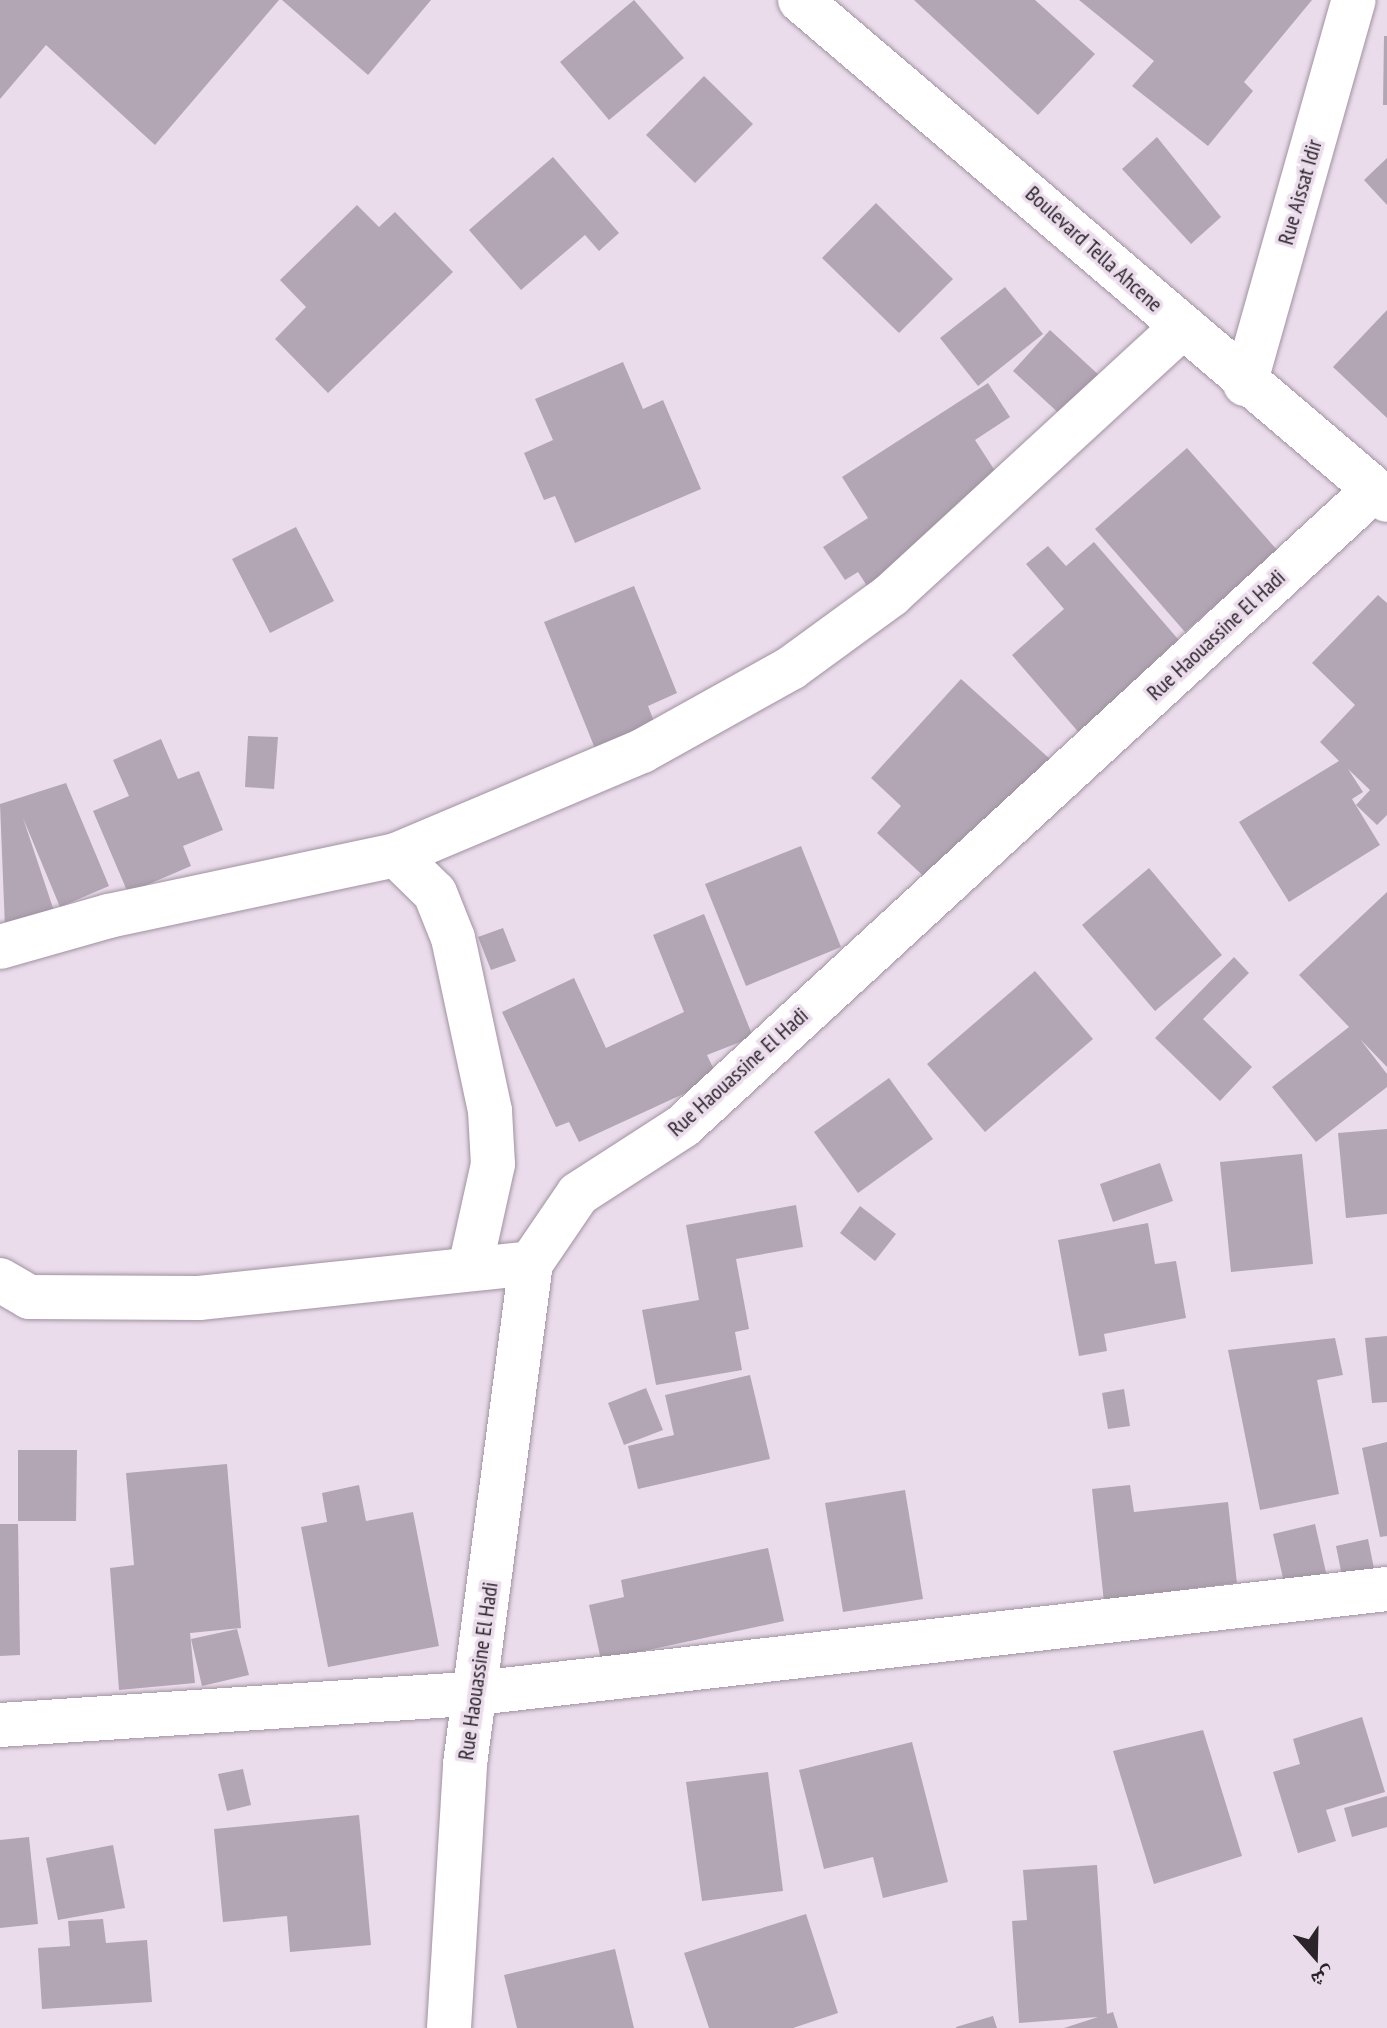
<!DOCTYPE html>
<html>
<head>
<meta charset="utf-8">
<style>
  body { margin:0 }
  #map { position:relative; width:1387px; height:2028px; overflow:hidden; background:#ebdcec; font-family:"PT Sans Narrow","Noto Naskh Arabic",sans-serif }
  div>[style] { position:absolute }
  .building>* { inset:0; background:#b2a5b4 }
  .roads { filter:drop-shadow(0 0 2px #a092a1) drop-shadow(0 0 2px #a092a1) }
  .minor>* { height:44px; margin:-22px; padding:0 22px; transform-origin:22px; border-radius:22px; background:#fff }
  .primary>* { height:44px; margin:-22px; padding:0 22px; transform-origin:22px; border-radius:22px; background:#fff }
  span { translate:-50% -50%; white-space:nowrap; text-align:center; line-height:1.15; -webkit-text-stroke:7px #ebdcec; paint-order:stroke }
  .street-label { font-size:22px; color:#2b252b }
  .north { position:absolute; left:1275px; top:1916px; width:80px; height:80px; -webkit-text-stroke:6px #ebdcec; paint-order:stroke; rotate:160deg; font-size:22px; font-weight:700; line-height:32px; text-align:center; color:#2b252b }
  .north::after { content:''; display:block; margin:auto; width:28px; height:36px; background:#2b252b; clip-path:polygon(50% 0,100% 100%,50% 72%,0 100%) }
</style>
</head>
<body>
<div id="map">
  <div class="building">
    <div style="clip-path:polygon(0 0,279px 0,155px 145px,46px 45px,0 99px)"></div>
    <div style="clip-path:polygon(282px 0,431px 0,368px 75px)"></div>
    <div style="clip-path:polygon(634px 0,684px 58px,609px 120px,560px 62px)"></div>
    <div style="clip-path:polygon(914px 0,1035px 0,1095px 54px,1038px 115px)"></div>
    <div style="clip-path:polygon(1079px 0,1312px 0,1244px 82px,1253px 91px,1208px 146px,1132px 86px,1154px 61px)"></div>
    <div style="clip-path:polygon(1384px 36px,1387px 36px,1387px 105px,1383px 105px)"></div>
    <div style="clip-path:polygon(704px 76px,753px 124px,695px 183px,646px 135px)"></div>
    <div style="clip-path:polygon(1157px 137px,1221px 217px,1191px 244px,1122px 169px)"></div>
    <div style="clip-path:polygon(553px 157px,619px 233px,599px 251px,585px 235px,521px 290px,469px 230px)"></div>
    <div style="clip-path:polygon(1387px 158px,1387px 205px,1364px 180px)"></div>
    <div style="clip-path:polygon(876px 203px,953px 279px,899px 333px,822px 258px)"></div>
    <div style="clip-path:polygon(357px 205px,379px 227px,395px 212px,453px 272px,328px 393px,275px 339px,306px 307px,280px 280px)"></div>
    <div style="clip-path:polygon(1005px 287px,1043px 334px,978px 386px,940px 338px)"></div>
    <div style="clip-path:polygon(1387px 310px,1387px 418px,1333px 367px)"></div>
    <div style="clip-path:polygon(1050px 330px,1114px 389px,1077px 430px,1013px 371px)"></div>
    <div style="clip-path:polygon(623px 362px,643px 409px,663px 400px,701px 489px,575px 543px,555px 496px,544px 500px,524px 453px,553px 440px,535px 399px)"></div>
    <div style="clip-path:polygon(988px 383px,1010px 417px,975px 440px,1014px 500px,871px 592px,858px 572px,845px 580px,823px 547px,868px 518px,842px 477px)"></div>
    <div style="clip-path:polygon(1187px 448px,1278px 551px,1185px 632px,1095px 529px)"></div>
    <div style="clip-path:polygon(296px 527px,334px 601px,270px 633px,232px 559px)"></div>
    <div style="clip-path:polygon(1094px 542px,1190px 653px,1087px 742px,1012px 655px,1064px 609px,1026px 564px,1048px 546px,1066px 566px)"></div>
    <div style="clip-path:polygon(634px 586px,677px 693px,648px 706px,660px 737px,600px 761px,544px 622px)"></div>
    <div style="clip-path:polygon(1378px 595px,1387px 603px,1387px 815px,1377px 825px,1356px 805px,1370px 790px,1348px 769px,1363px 792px,1352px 799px,1380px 845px,1289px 902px,1239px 822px,1339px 761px,1320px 742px,1355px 705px,1312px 663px)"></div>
    <div style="clip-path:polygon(961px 679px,1050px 759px,931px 883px,877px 833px,901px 806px,871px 778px)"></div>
    <div style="clip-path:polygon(248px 736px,278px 737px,274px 789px,245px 787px)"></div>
    <div style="clip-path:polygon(161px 739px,178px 779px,199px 771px,223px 830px,183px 846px,191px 866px,128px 893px,93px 811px,129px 796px,113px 760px)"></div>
    <div style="clip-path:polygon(66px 783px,109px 886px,60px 907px,23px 818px,54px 911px,5px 928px,0 804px)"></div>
    <div style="clip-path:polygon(801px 846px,841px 947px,746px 986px,705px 884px)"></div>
    <div style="clip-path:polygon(1149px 868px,1222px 955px,1155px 1011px,1082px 925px)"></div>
    <div style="clip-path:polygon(1387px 892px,1387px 1067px,1360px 1039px,1387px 1074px,1387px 1087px,1316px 1142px,1272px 1087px,1349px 1027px,1299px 975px)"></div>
    <div style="clip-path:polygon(704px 914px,753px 1037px,707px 1055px,718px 1078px,579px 1142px,569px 1122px,556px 1127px,502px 1012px,574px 978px,606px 1048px,684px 1012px,653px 935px)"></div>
    <div style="clip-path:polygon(503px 928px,516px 961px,491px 970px,478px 937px)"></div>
    <div style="clip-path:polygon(1234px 957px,1249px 973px,1203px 1019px,1252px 1067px,1220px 1101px,1155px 1038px)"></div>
    <div style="clip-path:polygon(1035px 971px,1093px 1039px,985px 1132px,927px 1064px)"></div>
    <div style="clip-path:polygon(889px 1078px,933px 1139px,858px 1193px,814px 1132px)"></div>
    <div style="clip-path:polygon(1387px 1129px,1387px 1214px,1346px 1218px,1338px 1133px)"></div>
    <div style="clip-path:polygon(1302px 1154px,1313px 1264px,1231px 1272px,1220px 1162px)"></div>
    <div style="clip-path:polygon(1160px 1163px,1173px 1201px,1113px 1222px,1100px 1184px)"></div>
    <div style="clip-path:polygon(796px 1205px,803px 1247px,736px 1259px,749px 1329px,735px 1332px,742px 1370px,656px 1385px,642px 1310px,699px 1300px,686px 1225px)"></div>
    <div style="clip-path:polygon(860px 1206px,896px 1234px,875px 1261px,840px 1233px)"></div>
    <div style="clip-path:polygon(1148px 1223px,1155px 1264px,1176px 1261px,1186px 1318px,1104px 1334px,1107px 1351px,1079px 1356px,1058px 1240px)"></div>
    <div style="clip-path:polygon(1387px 1336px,1387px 1402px,1372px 1403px,1365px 1338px)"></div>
    <div style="clip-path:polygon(1335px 1338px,1343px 1375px,1317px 1380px,1339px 1494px,1260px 1510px,1228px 1350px)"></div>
    <div style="clip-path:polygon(750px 1375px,770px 1459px,638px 1489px,628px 1446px,674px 1435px,665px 1395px)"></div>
    <div style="clip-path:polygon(646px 1388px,663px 1430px,624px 1445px,608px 1403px)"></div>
    <div style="clip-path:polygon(1124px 1389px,1130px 1426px,1108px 1429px,1102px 1393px)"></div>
    <div style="clip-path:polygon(1387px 1442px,1387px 1536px,1380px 1537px,1362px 1448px)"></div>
    <div style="clip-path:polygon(18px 1450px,77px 1450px,76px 1521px,18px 1521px)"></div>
    <div style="clip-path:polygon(227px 1464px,241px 1628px,190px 1633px,195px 1683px,119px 1690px,110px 1568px,134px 1565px,126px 1473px)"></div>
    <div style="clip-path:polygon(359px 1485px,366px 1521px,413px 1512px,439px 1646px,328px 1667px,301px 1527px,327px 1522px,322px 1493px)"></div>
    <div style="clip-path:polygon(1130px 1485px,1134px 1512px,1228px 1502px,1237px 1583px,1188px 1589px,1190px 1612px,1106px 1621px,1092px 1489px)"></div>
    <div style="clip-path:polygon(905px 1490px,923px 1599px,843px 1612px,825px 1503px)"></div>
    <div style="clip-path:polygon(0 1524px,18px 1524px,20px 1655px,0 1656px)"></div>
    <div style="clip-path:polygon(1315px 1524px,1330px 1590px,1288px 1600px,1273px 1534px)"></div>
    <div style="clip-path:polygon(1368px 1539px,1378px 1588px,1346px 1596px,1336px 1546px)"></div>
    <div style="clip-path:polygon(768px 1548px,784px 1621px,601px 1660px,589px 1605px,624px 1597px,621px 1580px)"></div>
    <div style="clip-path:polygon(237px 1629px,249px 1675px,202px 1686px,191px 1639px)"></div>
    <div style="clip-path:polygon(1362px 1717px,1385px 1792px,1326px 1810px,1336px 1841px,1298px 1853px,1273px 1772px,1300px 1764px,1293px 1739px)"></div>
    <div style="clip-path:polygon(1203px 1730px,1242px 1856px,1154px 1884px,1113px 1751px)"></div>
    <div style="clip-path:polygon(912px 1742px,948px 1882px,883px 1898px,873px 1857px,824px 1869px,799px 1770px)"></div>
    <div style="clip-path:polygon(243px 1769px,251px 1805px,227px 1811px,218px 1774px)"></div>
    <div style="clip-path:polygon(768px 1772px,783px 1891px,702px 1901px,686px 1782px)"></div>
    <div style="clip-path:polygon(1387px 1796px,1387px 1827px,1352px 1837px,1344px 1808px)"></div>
    <div style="clip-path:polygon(359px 1815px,371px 1945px,290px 1952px,287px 1916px,223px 1922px,214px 1829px)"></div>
    <div style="clip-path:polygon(29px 1837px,38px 1924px,0 1928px,0 1840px)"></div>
    <div style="clip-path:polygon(113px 1845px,125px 1908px,58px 1920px,46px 1858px)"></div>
    <div style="clip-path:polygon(1097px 1865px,1107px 2014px,1113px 2012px,1118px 2028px,1064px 2028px,1098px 2017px,1019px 2023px,1012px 1921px,1027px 1920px,1023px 1870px)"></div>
    <div style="clip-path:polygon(806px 1914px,838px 2013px,793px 2028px,709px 2028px,684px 1953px)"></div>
    <div style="clip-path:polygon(103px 1919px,106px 1943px,147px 1940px,152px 2002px,42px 2009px,38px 1948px,70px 1946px,68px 1921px)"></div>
    <div style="clip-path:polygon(615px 1949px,634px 2028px,517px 2028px,504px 1975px)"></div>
    <div style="clip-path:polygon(993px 2016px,997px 2028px,956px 2028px,956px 2027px)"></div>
  </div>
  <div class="roads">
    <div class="minor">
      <div style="left:1245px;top:384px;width:399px;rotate:-74.2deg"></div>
      <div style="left:396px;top:855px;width:54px;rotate:44.3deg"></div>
      <div style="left:435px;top:893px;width:48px;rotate:68.2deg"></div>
      <div style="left:453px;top:938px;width:177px;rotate:77.9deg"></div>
      <div style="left:490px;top:1111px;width:53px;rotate:86.8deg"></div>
      <div style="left:493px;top:1164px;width:107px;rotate:102.5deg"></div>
      <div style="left:0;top:947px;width:113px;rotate:-15.9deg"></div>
      <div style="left:109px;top:916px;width:293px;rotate:-12deg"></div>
      <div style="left:396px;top:855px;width:267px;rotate:-22.9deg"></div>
      <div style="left:642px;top:751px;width:171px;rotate:-29.1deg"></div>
      <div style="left:791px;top:668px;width:124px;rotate:-36.1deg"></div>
      <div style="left:891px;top:595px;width:396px;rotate:-42.6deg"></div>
      <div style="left:0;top:1280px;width:34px;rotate:30deg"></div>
      <div style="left:29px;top:1297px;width:170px;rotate:0.3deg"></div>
      <div style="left:199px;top:1298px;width:334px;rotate:-6deg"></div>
      <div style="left:0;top:1725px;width:478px;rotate:-3.8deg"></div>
      <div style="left:477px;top:1693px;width:916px;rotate:-6.52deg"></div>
      <div style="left:449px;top:2028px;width:264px;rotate:-86.5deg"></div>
      <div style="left:465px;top:1764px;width:505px;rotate:-82.5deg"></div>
      <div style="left:531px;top:1263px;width:83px;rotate:-55.7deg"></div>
      <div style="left:578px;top:1194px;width:125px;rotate:-32.9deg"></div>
      <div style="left:683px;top:1126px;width:939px;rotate:-42.63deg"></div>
    </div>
    <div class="primary">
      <div style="left:800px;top:0;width:771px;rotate:40.42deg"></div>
    </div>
  </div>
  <div class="street-label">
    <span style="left:1300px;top:192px;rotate:-74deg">Rue Aissat Idir</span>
    <span style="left:1094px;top:249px;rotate:42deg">Boulevard Tella Ahcene</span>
    <span style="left:1216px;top:635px;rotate:-43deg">Rue Haouassine El Hadi</span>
    <span style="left:738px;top:1072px;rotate:-42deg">Rue Haouassine El Hadi</span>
    <span style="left:478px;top:1671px;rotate:-82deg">Rue Haouassine El Hadi</span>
  </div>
  <div class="north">ش</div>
</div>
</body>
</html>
